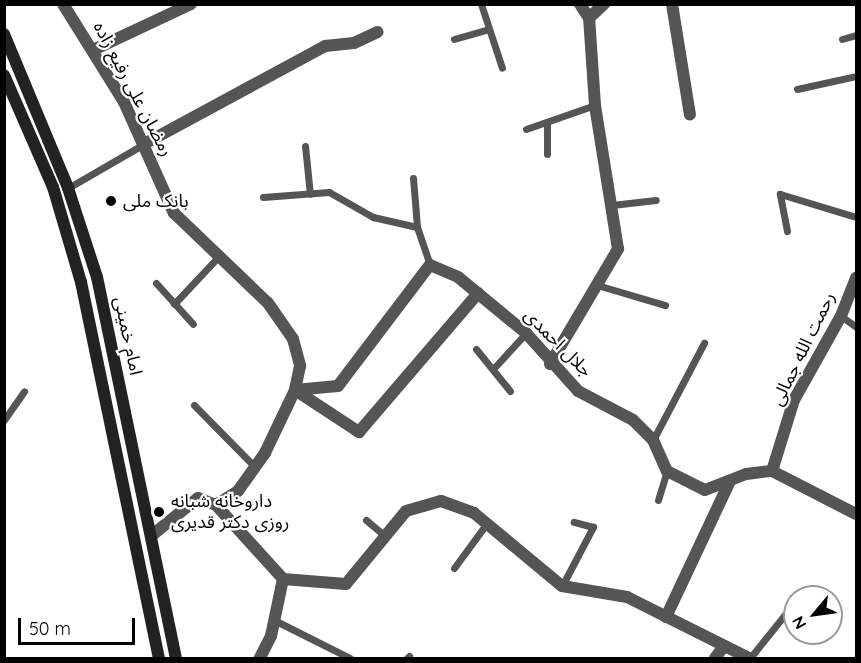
<!DOCTYPE html>
<html>
<head>
<meta charset="utf-8">
<style>
  body { margin:0 }
  #map { position:relative; width:861px; height:663px; overflow:hidden; background:#fff; font-family:Quicksand,"Noto Sans Arabic",sans-serif }
  div>[style] { position:absolute }
  .lane>* { height:7px; margin:-3.5px; padding:0 3.5px; transform-origin:3.5px; border-radius:3.5px; background:#555 }
  .street>* { height:12px; margin:-6px; padding:0 6px; transform-origin:6px; border-radius:6px; background:#555 }
  .secondary>* { height:12px; margin:-6px; padding:0 6px; transform-origin:6px; border-radius:6px; background:#222 }
  .dots>* { width:16px; height:16px; translate:-50% -50%; box-sizing:border-box; border:3px solid #fff; border-radius:50% }
  span { translate:-50% -50%; white-space:nowrap; text-align:center; line-height:1.15; -webkit-text-stroke:4.5px #fff; paint-order:stroke }
  .street-label { font-size:18px; color:#000 }
  .poi-label { font-size:18px; color:#000 }
  .left { translate:0 -50%; text-align:left }
  .frame { position:absolute; inset:0; border:6px solid #000; pointer-events:none }
  .north { position:absolute; left:783px; top:585px; width:60px; height:60px; box-sizing:border-box; background:#fff; border:2px solid #999; border-radius:50%; rotate:241deg; font-size:16px; font-weight:700; line-height:24px; text-align:center; color:#000 }
  .north::after { content:''; display:block; margin:auto; width:21px; height:27px; background:#000; clip-path:polygon(50% 0,100% 100%,50% 72%,0 100%) }
  .scale { position:absolute; left:18px; top:618px; width:117px; height:27px; box-sizing:border-box; border:3px solid #000; border-top:0; padding-left:8px; font-size:18px; line-height:21px; white-space:nowrap; color:#000; -webkit-text-stroke:4px #fff; paint-order:stroke }
</style>
</head>
<body>
<div id="map">
  <div class="lane">
    <div style="left:481px;top:4px;width:67px;rotate:71.8deg"></div>
    <div style="left:454px;top:39px;width:36px;rotate:-16deg"></div>
    <div style="left:842px;top:39px;width:15px;rotate:-16deg"></div>
    <div style="left:797px;top:89px;width:60px;rotate:-12.4deg"></div>
    <div style="left:526px;top:129px;width:73px;rotate:-19.2deg"></div>
    <div style="left:305px;top:146px;width:48px;rotate:84.1deg"></div>
    <div style="left:547px;top:154px;width:32px;rotate:-90deg"></div>
    <div style="left:413px;top:178px;width:49px;rotate:85.3deg"></div>
    <div style="left:417px;top:227px;width:40px;rotate:71.1deg"></div>
    <div style="left:68px;top:188px;width:88px;rotate:-30.1deg"></div>
    <div style="left:263px;top:197px;width:66px;rotate:-4.3deg"></div>
    <div style="left:329px;top:192px;width:51px;rotate:29.6deg"></div>
    <div style="left:373px;top:217px;width:45px;rotate:12.8deg"></div>
    <div style="left:612px;top:205px;width:44px;rotate:-6.5deg"></div>
    <div style="left:787px;top:231px;width:38px;rotate:-101deg"></div>
    <div style="left:780px;top:194px;width:79px;rotate:16.8deg"></div>
    <div style="left:156px;top:283px;width:55px;rotate:47.9deg"></div>
    <div style="left:597px;top:285px;width:71px;rotate:16.4deg"></div>
    <div style="left:174px;top:304px;width:64px;rotate:-46.9deg"></div>
    <div style="left:841px;top:316px;width:19px;rotate:36deg"></div>
    <div style="left:476px;top:349px;width:54px;rotate:51deg"></div>
    <div style="left:493px;top:369px;width:49px;rotate:-47.5deg"></div>
    <div style="left:194px;top:405px;width:87px;rotate:45.5deg"></div>
    <div style="left:4px;top:420px;width:35px;rotate:-55deg"></div>
    <div style="left:653px;top:440px;width:110px;rotate:-62.3deg"></div>
    <div style="left:658px;top:500px;width:30px;rotate:-73deg"></div>
    <div style="left:366px;top:520px;width:25px;rotate:40deg"></div>
    <div style="left:454px;top:568px;width:56px;rotate:-53.7deg"></div>
    <div style="left:562px;top:586px;width:67px;rotate:-62.3deg"></div>
    <div style="left:593px;top:527px;width:20px;rotate:-165deg"></div>
    <div style="left:274px;top:620px;width:85px;rotate:26.6deg"></div>
    <div style="left:407px;top:658px;width:3px;rotate:-45deg"></div>
    <div style="left:750px;top:658px;width:70px;rotate:-51.3deg"></div>
  </div>
  <div class="street">
    <div style="left:63px;top:4px;width:115px;rotate:58.1deg"></div>
    <div style="left:124px;top:102px;width:122px;rotate:65.8deg"></div>
    <div style="left:174px;top:213px;width:130px;rotate:43.8deg"></div>
    <div style="left:268px;top:303px;width:44px;rotate:55.2deg"></div>
    <div style="left:293px;top:339px;width:28px;rotate:75deg"></div>
    <div style="left:300px;top:366px;width:25px;rotate:102deg"></div>
    <div style="left:295px;top:390px;width:70px;rotate:115.5deg"></div>
    <div style="left:265px;top:453px;width:47px;rotate:125.4deg"></div>
    <div style="left:238px;top:491px;width:26px;rotate:148deg"></div>
    <div style="left:216px;top:505px;width:19px;rotate:-159deg"></div>
    <div style="left:198px;top:498px;width:60px;rotate:141deg"></div>
    <div style="left:672px;top:4px;width:112px;rotate:80.8deg"></div>
    <div style="left:589px;top:18px;width:21px;rotate:-43deg"></div>
    <div style="left:93px;top:50px;width:108px;rotate:-25.1deg"></div>
    <div style="left:144px;top:144px;width:206px;rotate:-28.4deg"></div>
    <div style="left:325px;top:46px;width:29px;rotate:-6deg"></div>
    <div style="left:354px;top:43px;width:26px;rotate:-25deg"></div>
    <div style="left:550px;top:364px;width:134px;rotate:-59.4deg"></div>
    <div style="left:618px;top:249px;width:146px;rotate:-99.1deg"></div>
    <div style="left:595px;top:105px;width:87px;rotate:-93.9deg"></div>
    <div style="left:589px;top:18px;width:17px;rotate:-123deg"></div>
    <div style="left:295px;top:390px;width:43px;rotate:-5.3deg"></div>
    <div style="left:338px;top:386px;width:152px;rotate:-52.8deg"></div>
    <div style="left:430px;top:265px;width:30px;rotate:23deg"></div>
    <div style="left:458px;top:277px;width:88px;rotate:39.5deg"></div>
    <div style="left:526px;top:333px;width:78px;rotate:48.1deg"></div>
    <div style="left:578px;top:391px;width:62px;rotate:27.8deg"></div>
    <div style="left:633px;top:420px;width:28px;rotate:45deg"></div>
    <div style="left:653px;top:440px;width:34px;rotate:66deg"></div>
    <div style="left:667px;top:471px;width:42px;rotate:26.6deg"></div>
    <div style="left:705px;top:490px;width:44px;rotate:-21.3deg"></div>
    <div style="left:746px;top:474px;width:26px;rotate:-7deg"></div>
    <div style="left:772px;top:471px;width:94px;rotate:27.1deg"></div>
    <div style="left:295px;top:390px;width:77px;rotate:33.3deg"></div>
    <div style="left:359px;top:432px;width:183px;rotate:-49.4deg"></div>
    <div style="left:772px;top:471px;width:74px;rotate:-72.8deg"></div>
    <div style="left:794px;top:400px;width:96px;rotate:-60.8deg"></div>
    <div style="left:841px;top:316px;width:41px;rotate:-68.5deg"></div>
    <div style="left:216px;top:505px;width:100px;rotate:47.8deg"></div>
    <div style="left:283px;top:579px;width:58px;rotate:101.9deg"></div>
    <div style="left:271px;top:636px;width:25px;rotate:117deg"></div>
    <div style="left:283px;top:579px;width:63px;rotate:4.5deg"></div>
    <div style="left:346px;top:584px;width:94px;rotate:-50.6deg"></div>
    <div style="left:406px;top:511px;width:36px;rotate:-16deg"></div>
    <div style="left:441px;top:501px;width:35px;rotate:20deg"></div>
    <div style="left:474px;top:513px;width:114px;rotate:39.7deg"></div>
    <div style="left:562px;top:586px;width:66px;rotate:9.6deg"></div>
    <div style="left:627px;top:597px;width:136px;rotate:26.6deg"></div>
    <div style="left:666px;top:617px;width:148px;rotate:-64.8deg"></div>
    <div style="left:715px;top:658px;width:15px;rotate:-53deg"></div>
  </div>
  <div class="secondary">
    <div style="left:4px;top:34px;width:167px;rotate:67.4deg"></div>
    <div style="left:68px;top:188px;width:94px;rotate:72deg"></div>
    <div style="left:97px;top:277px;width:389px;rotate:78.3deg"></div>
    <div style="left:4px;top:75px;width:122px;rotate:66.4deg"></div>
    <div style="left:53px;top:187px;width:99px;rotate:73.6deg"></div>
    <div style="left:81px;top:282px;width:384px;rotate:78.3deg"></div>
  </div>
  <div class="dots">
    <div style="left:111px;top:201px;background:#000"></div>
    <div style="left:159px;top:512px;background:#000"></div>
  </div>
  <div class="street-label">
    <span style="left:133px;top:89px;rotate:62deg">رمضان علی رفیع زاده</span>
    <span style="left:128px;top:336px;rotate:78deg">امام خمینی</span>
    <span style="left:558px;top:343px;rotate:45deg">جلال احمدی</span>
    <span style="left:803px;top:349px;rotate:-64deg">رحمت الله جمالی</span>
  </div>
  <div class="poi-label">
    <span class="left" style="left:123px;top:201px">بانک ملی</span>
    <span class="left" style="left:171px;top:512px">داروخانه شبانه<br>روزی دکتر قدیری</span>
  </div>
  <div class="frame"></div>
  <div class="north">N</div>
  <div class="scale">50 m</div>
</div>
</body>
</html>
